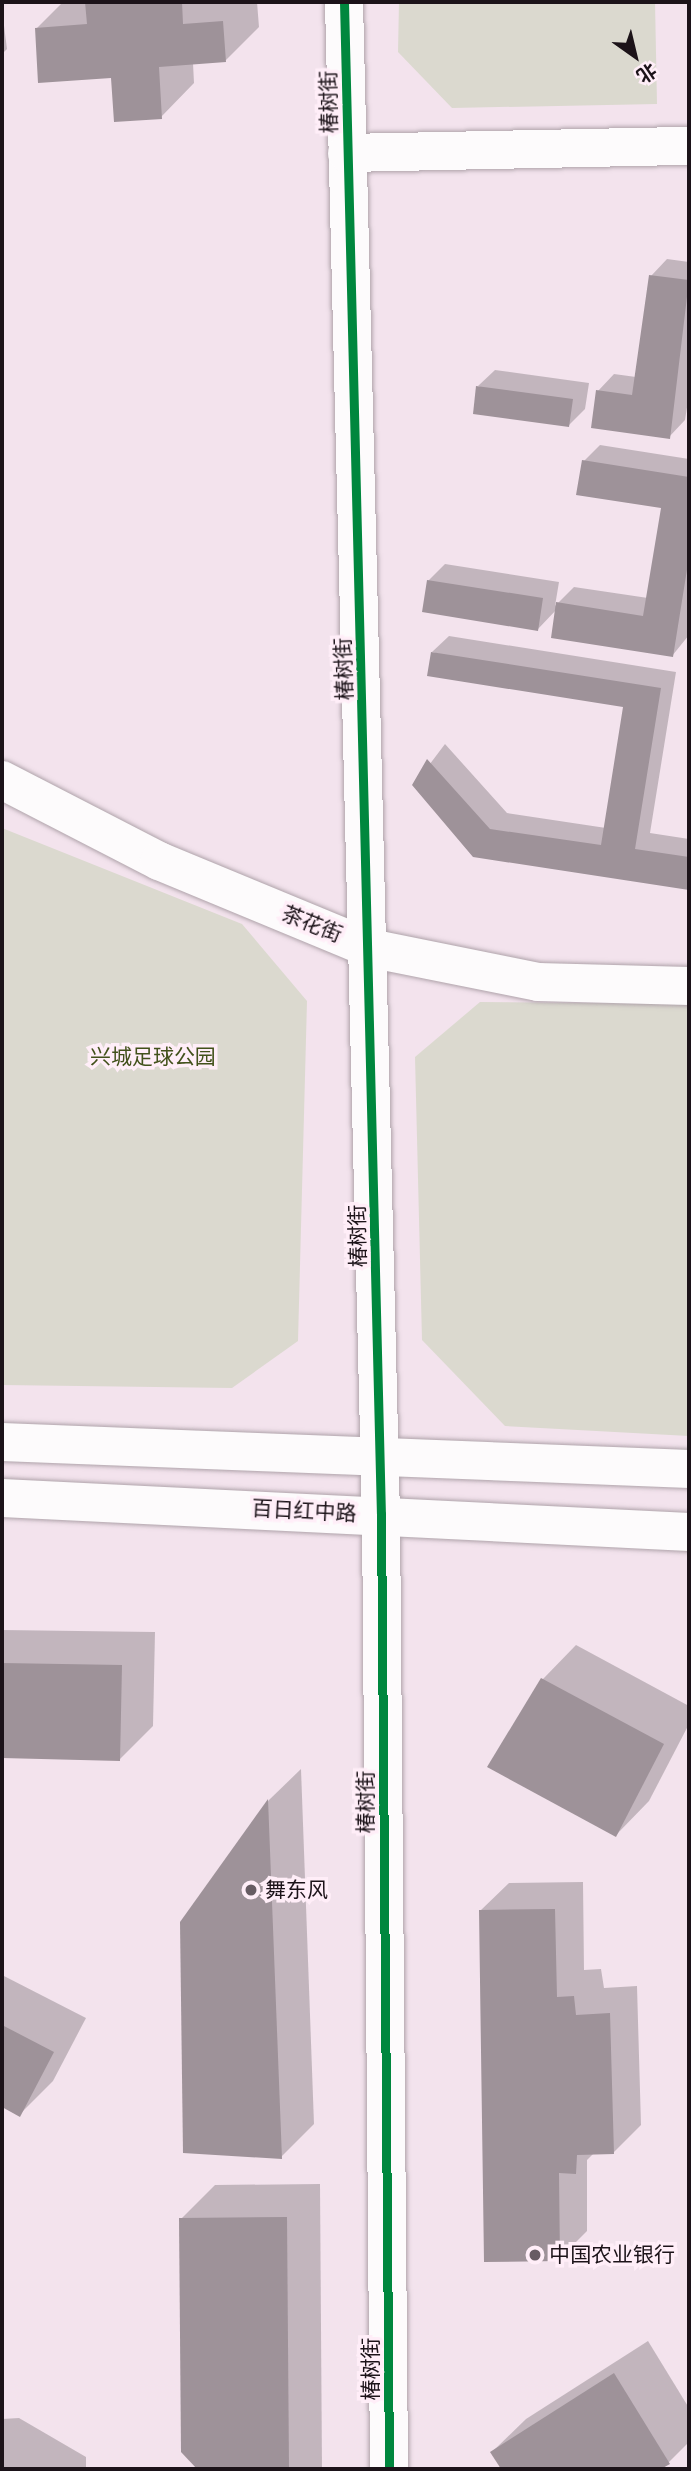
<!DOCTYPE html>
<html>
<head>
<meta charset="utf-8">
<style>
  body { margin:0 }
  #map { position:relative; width:691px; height:2471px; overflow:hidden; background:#f3e3ed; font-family:"PT Sans Narrow","Noto Sans SC",sans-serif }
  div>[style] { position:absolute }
  .green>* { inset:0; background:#dbd9cf }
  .shadow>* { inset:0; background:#0003 }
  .building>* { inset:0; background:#9e9299 }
  .roads { filter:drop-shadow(0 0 2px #afa3aa) drop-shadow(0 0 2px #afa3aa) }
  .minor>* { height:38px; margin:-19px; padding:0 19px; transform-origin:19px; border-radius:19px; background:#fdfbfc }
  .cycleway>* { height:9px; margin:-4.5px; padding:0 4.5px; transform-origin:4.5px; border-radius:4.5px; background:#00873e }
  .dots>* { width:19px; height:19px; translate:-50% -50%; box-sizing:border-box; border:4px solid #ffeef8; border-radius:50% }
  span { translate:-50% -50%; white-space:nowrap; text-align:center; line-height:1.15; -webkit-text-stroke:7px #ffeef8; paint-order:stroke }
  .street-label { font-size:21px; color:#1c1319 }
  .park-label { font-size:21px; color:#42511b }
  .poi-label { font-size:21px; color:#1c1319 }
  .left { translate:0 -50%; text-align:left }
  .frame { position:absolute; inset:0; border:4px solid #1c1319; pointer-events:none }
  .north { position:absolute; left:600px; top:21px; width:70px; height:70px; -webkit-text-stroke:5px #ffeef8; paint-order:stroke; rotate:146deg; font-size:19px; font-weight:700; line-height:28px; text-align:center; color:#1c1319 }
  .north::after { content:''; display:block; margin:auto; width:24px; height:32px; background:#1c1319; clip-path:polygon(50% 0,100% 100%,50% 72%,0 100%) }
</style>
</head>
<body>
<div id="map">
  <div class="green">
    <div style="clip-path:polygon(399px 2px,655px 2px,657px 104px,452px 108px,398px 52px)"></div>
    <div style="clip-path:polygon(2px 828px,242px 924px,307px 1001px,298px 1341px,232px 1388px,2px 1385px)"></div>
    <div style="clip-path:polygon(480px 1002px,689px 1004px,689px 1436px,505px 1426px,422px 1340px,415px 1057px)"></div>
  </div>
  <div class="shadow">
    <div style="clip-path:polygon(63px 2px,257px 2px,259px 27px,226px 60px,193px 63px,194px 83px,161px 117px,112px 76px,37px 28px)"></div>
    <div style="clip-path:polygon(2px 10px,7px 49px,2px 54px)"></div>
    <div style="clip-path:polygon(667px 259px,689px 262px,689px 395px,685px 420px,669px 437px,598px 391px,614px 374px,636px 377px,651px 276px)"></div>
    <div style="clip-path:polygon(495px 370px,589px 383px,585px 409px,569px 425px,478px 386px)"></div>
    <div style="clip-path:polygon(600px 445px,689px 459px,689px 635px,672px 656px,557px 609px,538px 629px,428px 581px,445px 564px,559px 582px,555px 606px,574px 587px,648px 598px,663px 506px,584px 461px)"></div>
    <div style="clip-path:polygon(449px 636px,676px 672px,650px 833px,689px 839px,689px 888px,474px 855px,414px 785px,445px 744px,507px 813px,606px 828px,625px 705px,432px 652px)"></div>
    <div style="clip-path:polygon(2px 1630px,155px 1632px,153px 1726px,120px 1759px,2px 1757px)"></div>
    <div style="clip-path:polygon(576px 1645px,689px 1706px,689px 1724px,649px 1801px,616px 1835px,490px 1767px,543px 1679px)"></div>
    <div style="clip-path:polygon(301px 1769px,314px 2124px,281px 2157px,182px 1922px,269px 1800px)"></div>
    <div style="clip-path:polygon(583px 1882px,584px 1970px,601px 1969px,604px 1988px,637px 1986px,641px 2125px,613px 2153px,594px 2153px,587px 2160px,587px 2231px,559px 2259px,481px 1910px,509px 1883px)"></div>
    <div style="clip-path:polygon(2px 1975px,86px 2018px,53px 2081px,20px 2114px,2px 2105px)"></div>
    <div style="clip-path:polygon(320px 2184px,322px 2469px,199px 2469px,182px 2451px,181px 2219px,215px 2185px)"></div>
    <div style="clip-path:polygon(648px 2341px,689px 2408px,689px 2442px,669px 2462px,657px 2469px,503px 2469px,492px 2452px,526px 2419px)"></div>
    <div style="clip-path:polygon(19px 2418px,86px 2457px,86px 2469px,2px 2469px,2px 2419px)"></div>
  </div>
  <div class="building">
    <div style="clip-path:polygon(85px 2px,182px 2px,183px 24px,223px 21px,226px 62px,159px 67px,162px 119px,114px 122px,111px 78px,38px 83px,35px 28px,87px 24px)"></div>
    <div style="clip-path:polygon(649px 275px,689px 280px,670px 439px,591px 428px,596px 390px,632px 395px)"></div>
    <div style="clip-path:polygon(476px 386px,573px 399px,569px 427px,473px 414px)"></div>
    <div style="clip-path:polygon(582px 460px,689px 477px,689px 557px,673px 657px,551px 638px,556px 602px,643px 616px,661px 508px,576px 495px)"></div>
    <div style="clip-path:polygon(427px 580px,543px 598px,538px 631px,422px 612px)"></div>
    <div style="clip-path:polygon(431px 652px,661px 688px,635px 849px,689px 857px,689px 890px,473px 857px,412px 785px,427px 759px,490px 829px,601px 845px,623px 707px,427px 676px)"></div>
    <div style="clip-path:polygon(2px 1663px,122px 1665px,120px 1761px,2px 1758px)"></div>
    <div style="clip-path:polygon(541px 1678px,664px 1744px,616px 1837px,487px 1767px)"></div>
    <div style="clip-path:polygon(268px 1799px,282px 2159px,183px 2153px,180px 1922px)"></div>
    <div style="clip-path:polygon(555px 1909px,557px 1997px,574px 1996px,576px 2015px,610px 2013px,614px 2154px,577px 2155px,576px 2174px,559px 2173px,560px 2261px,484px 2262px,479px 1910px)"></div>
    <div style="clip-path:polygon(2px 2025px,54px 2052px,20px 2117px,2px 2107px)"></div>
    <div style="clip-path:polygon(287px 2217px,289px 2469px,197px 2469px,181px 2452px,179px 2218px)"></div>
    <div style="clip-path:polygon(614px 2373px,670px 2464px,661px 2469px,501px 2469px,490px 2452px)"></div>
  </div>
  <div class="roads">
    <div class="minor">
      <div style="left:344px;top:2px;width:1512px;rotate:88.6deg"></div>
      <div style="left:381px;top:1514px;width:955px;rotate:89.52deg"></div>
      <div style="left:347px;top:153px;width:342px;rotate:-1.2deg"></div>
      <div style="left:2px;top:780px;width:177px;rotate:27.3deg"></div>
      <div style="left:159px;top:861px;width:227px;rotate:22.5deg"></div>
      <div style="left:369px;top:948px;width:172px;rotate:11.4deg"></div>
      <div style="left:538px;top:982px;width:151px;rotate:1.5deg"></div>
      <div style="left:2px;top:1442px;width:688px;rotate:2.25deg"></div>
      <div style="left:2px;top:1498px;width:688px;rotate:2.83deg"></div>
    </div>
  </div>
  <div class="cycleway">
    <div style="left:344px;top:2px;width:1512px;rotate:88.6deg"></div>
    <div style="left:381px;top:1514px;width:955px;rotate:89.52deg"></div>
  </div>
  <div class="dots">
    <div style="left:251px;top:1890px;background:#675c63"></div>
    <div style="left:535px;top:2255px;background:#675c63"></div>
  </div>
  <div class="street-label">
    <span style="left:329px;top:102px;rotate:-91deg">椿树街</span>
    <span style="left:344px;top:669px;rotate:-92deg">椿树街</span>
    <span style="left:312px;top:924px;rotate:22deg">茶花街</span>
    <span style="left:358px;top:1236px;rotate:-91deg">椿树街</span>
    <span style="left:304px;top:1511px;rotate:3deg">百日红中路</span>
    <span style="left:366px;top:1802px;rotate:-90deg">椿树街</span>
    <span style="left:371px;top:2369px;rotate:-90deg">椿树街</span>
  </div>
  <div class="park-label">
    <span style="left:153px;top:1057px">兴城足球公园</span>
  </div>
  <div class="poi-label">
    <span class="left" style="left:265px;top:1890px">舞东风</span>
    <span class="left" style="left:549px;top:2255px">中国农业银行</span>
  </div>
  <div class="frame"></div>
  <div class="north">北</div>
</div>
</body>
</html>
